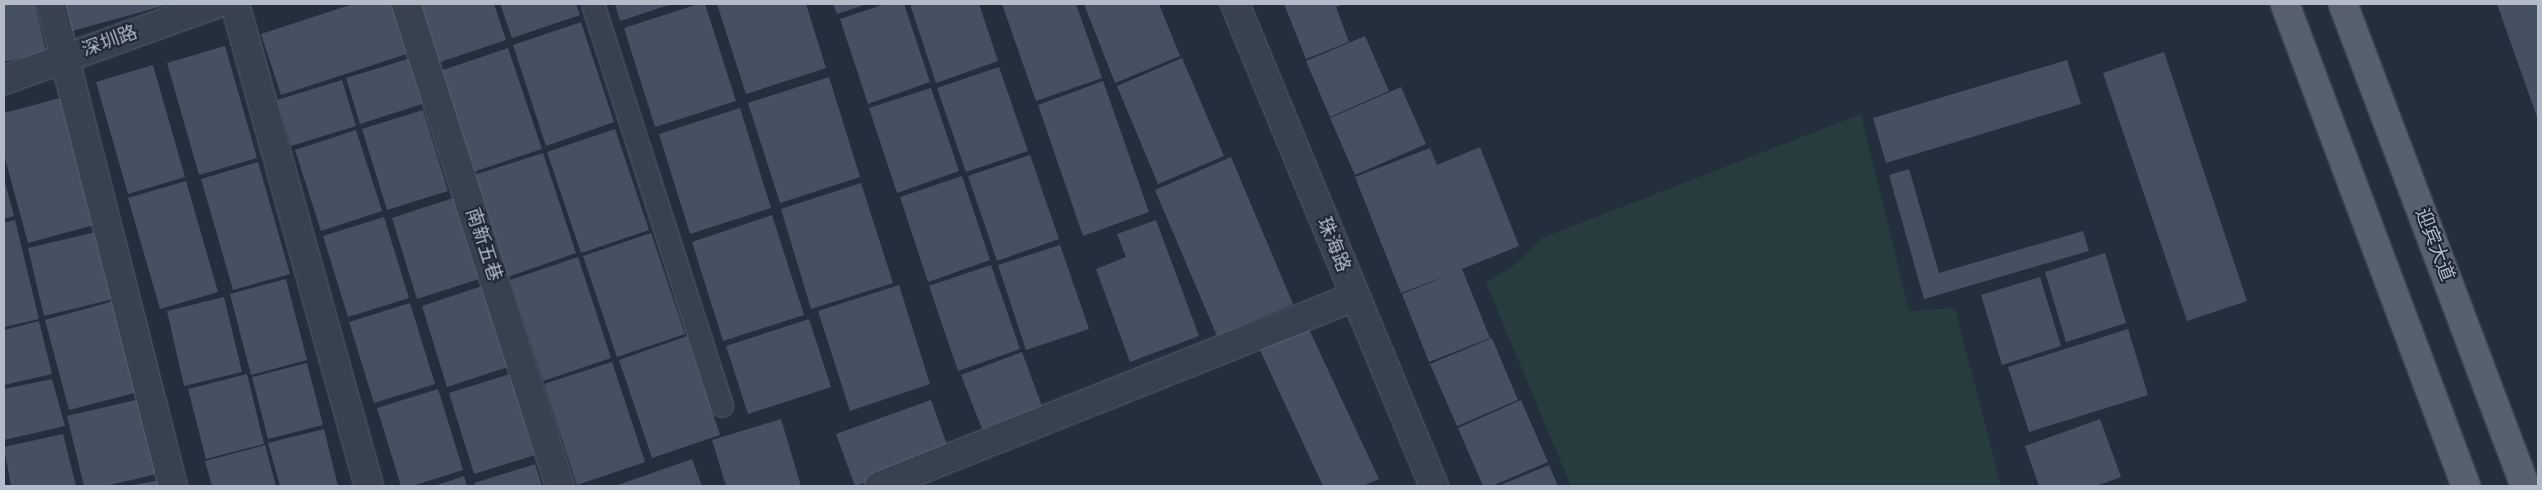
<!DOCTYPE html>
<html>
<head>
<meta charset="utf-8">
<style>
  body { margin:0 }
  #map { position:relative; width:2542px; height:490px; overflow:hidden; background:#242f3e; font-family:Signika,"Noto Sans SC",sans-serif }
  div>[style] { position:absolute }
  .green>* { inset:0; background:#263c3f }
  .building>* { inset:0; background:#455162 }
  .roads { filter:drop-shadow(0 0 1px #565f6c) drop-shadow(0 0 1px #565f6c) }
  .lane>* { height:22px; margin:-11px; padding:0 11px; transform-origin:11px; border-radius:11px; background:#38414e }
  .street>* { height:28px; margin:-14px; padding:0 14px; transform-origin:14px; border-radius:14px; background:#38414e }
  .primary>* { height:28px; margin:-14px; padding:0 14px; transform-origin:14px; border-radius:14px; background:#56606e }
  span { translate:-50% -50%; white-space:nowrap; text-align:center; line-height:1.15; -webkit-text-stroke:4px #1d2633; paint-order:stroke }
  .street-label { font-size:19px; color:#b4bcc9 }
  .frame { position:absolute; inset:0; border:5px solid #b4bcc9; pointer-events:none }
</style>
</head>
<body>
<div id="map">
  <div class="green">
    <div style="clip-path:polygon(1861px 114px,1909px 311px,1955px 308px,2001px 486px,1571px 486px,1486px 283px,1513px 266px,1542px 238px)"></div>
  </div>
  <div class="building">
    <div style="clip-path:polygon(4px 4px,35px 4px,46px 52px,4px 62px)"></div>
    <div style="clip-path:polygon(65px 4px,170px 4px,72px 31px)"></div>
    <div style="clip-path:polygon(353px 4px,396px 4px,413px 52px,281px 95px,261px 34px)"></div>
    <div style="clip-path:polygon(418px 4px,494px 4px,506px 40px,437px 63px)"></div>
    <div style="clip-path:polygon(500px 4px,576px 4px,580px 15px,512px 38px)"></div>
    <div style="clip-path:polygon(615px 4px,672px 4px,620px 21px)"></div>
    <div style="clip-path:polygon(698px 4px,705px 4px,736px 101px,655px 127px,624px 28px)"></div>
    <div style="clip-path:polygon(717px 4px,806px 4px,826px 68px,746px 94px)"></div>
    <div style="clip-path:polygon(833px 4px,867px 4px,837px 14px)"></div>
    <div style="clip-path:polygon(885px 4px,904px 4px,930px 82px,868px 104px,840px 19px)"></div>
    <div style="clip-path:polygon(910px 4px,979px 4px,998px 61px,936px 83px)"></div>
    <div style="clip-path:polygon(1002px 4px,1076px 4px,1102px 78px,1036px 101px)"></div>
    <div style="clip-path:polygon(1084px 4px,1159px 4px,1180px 56px,1115px 83px)"></div>
    <div style="clip-path:polygon(1284px 4px,1344px 4px,1336px 7px,1349px 42px,1306px 59px)"></div>
    <div style="clip-path:polygon(2497px 4px,2538px 4px,2538px 120px)"></div>
    <div style="clip-path:polygon(581px 22px,614px 122px,546px 146px,513px 45px)"></div>
    <div style="clip-path:polygon(1365px 36px,1389px 91px,1330px 117px,1306px 61px)"></div>
    <div style="clip-path:polygon(225px 46px,257px 158px,199px 175px,167px 63px)"></div>
    <div style="clip-path:polygon(508px 48px,542px 149px,473px 172px,440px 71px)"></div>
    <div style="clip-path:polygon(2164px 52px,2247px 301px,2187px 321px,2103px 73px)"></div>
    <div style="clip-path:polygon(411px 58px,425px 103px,360px 124px,346px 78px)"></div>
    <div style="clip-path:polygon(1182px 58px,1224px 156px,1158px 184px,1117px 86px)"></div>
    <div style="clip-path:polygon(2067px 60px,2081px 104px,1886px 163px,1873px 118px)"></div>
    <div style="clip-path:polygon(153px 65px,185px 177px,128px 194px,96px 82px)"></div>
    <div style="clip-path:polygon(999px 67px,1028px 151px,966px 172px,937px 88px)"></div>
    <div style="clip-path:polygon(829px 77px,860px 177px,780px 203px,748px 103px)"></div>
    <div style="clip-path:polygon(342px 80px,356px 126px,291px 146px,277px 100px)"></div>
    <div style="clip-path:polygon(1103px 81px,1149px 212px,1083px 236px,1038px 105px)"></div>
    <div style="clip-path:polygon(1401px 87px,1426px 144px,1355px 175px,1330px 118px)"></div>
    <div style="clip-path:polygon(931px 88px,959px 171px,897px 193px,869px 108px)"></div>
    <div style="clip-path:polygon(60px 98px,94px 225px,28px 243px,4px 155px,4px 113px)"></div>
    <div style="clip-path:polygon(740px 108px,771px 208px,690px 234px,659px 134px)"></div>
    <div style="clip-path:polygon(423px 110px,448px 191px,387px 210px,362px 129px)"></div>
    <div style="clip-path:polygon(615px 129px,649px 230px,581px 253px,547px 152px)"></div>
    <div style="clip-path:polygon(356px 130px,382px 211px,321px 231px,295px 150px)"></div>
    <div style="clip-path:polygon(1480px 147px,1519px 246px,1462px 269px,1490px 338px,1429px 362px,1402px 294px,1454px 273px,1401px 293px,1355px 177px,1430px 148px,1437px 165px)"></div>
    <div style="clip-path:polygon(543px 153px,576px 253px,508px 277px,474px 175px)"></div>
    <div style="clip-path:polygon(1030px 155px,1059px 239px,997px 261px,968px 176px)"></div>
    <div style="clip-path:polygon(1231px 157px,1293px 304px,1217px 336px,1155px 190px)"></div>
    <div style="clip-path:polygon(258px 162px,290px 274px,233px 290px,201px 179px)"></div>
    <div style="clip-path:polygon(1909px 169px,1939px 273px,2083px 231px,2089px 251px,1924px 299px,1889px 175px)"></div>
    <div style="clip-path:polygon(962px 176px,990px 260px,928px 282px,900px 197px)"></div>
    <div style="clip-path:polygon(4px 179px,14px 216px,4px 219px)"></div>
    <div style="clip-path:polygon(186px 181px,218px 292px,160px 309px,128px 198px)"></div>
    <div style="clip-path:polygon(861px 183px,893px 283px,811px 309px,781px 209px)"></div>
    <div style="clip-path:polygon(453px 198px,479px 279px,417px 299px,392px 218px)"></div>
    <div style="clip-path:polygon(772px 215px,804px 315px,723px 341px,692px 242px)"></div>
    <div style="clip-path:polygon(384px 217px,409px 298px,348px 317px,323px 236px)"></div>
    <div style="clip-path:polygon(15px 220px,39px 319px,4px 327px,4px 223px)"></div>
    <div style="clip-path:polygon(1156px 220px,1199px 336px,1130px 362px,1096px 269px,1126px 257px,1117px 234px)"></div>
    <div style="clip-path:polygon(96px 232px,113px 299px,44px 316px,28px 248px)"></div>
    <div style="clip-path:polygon(651px 233px,685px 334px,617px 357px,583px 256px)"></div>
    <div style="clip-path:polygon(1060px 245px,1089px 329px,1026px 350px,998px 265px)"></div>
    <div style="clip-path:polygon(2105px 253px,2126px 323px,2066px 342px,2045px 272px)"></div>
    <div style="clip-path:polygon(578px 257px,611px 358px,543px 381px,510px 280px)"></div>
    <div style="clip-path:polygon(991px 265px,1020px 349px,958px 371px,929px 286px)"></div>
    <div style="clip-path:polygon(2040px 277px,2061px 346px,2002px 365px,1981px 295px)"></div>
    <div style="clip-path:polygon(286px 279px,307px 360px,251px 375px,230px 294px)"></div>
    <div style="clip-path:polygon(899px 285px,930px 384px,850px 411px,818px 311px)"></div>
    <div style="clip-path:polygon(482px 286px,508px 367px,447px 387px,422px 306px)"></div>
    <div style="clip-path:polygon(224px 297px,242px 372px,184px 386px,167px 311px)"></div>
    <div style="clip-path:polygon(114px 301px,138px 392px,69px 410px,45px 320px)"></div>
    <div style="clip-path:polygon(410px 303px,435px 384px,374px 403px,349px 322px)"></div>
    <div style="clip-path:polygon(809px 319px,831px 387px,748px 414px,726px 346px)"></div>
    <div style="clip-path:polygon(39px 321px,52px 374px,4px 385px,4px 330px)"></div>
    <div style="clip-path:polygon(1307px 325px,1379px 479px,1363px 486px,1323px 486px,1259px 348px)"></div>
    <div style="clip-path:polygon(2128px 329px,2148px 395px,2029px 432px,2008px 367px)"></div>
    <div style="clip-path:polygon(687px 336px,720px 435px,652px 458px,619px 360px)"></div>
    <div style="clip-path:polygon(1492px 338px,1518px 400px,1457px 426px,1430px 364px)"></div>
    <div style="clip-path:polygon(1022px 352px,1042px 406px,982px 429px,961px 375px)"></div>
    <div style="clip-path:polygon(612px 362px,645px 462px,577px 485px,544px 384px)"></div>
    <div style="clip-path:polygon(307px 363px,323px 425px,268px 439px,252px 377px)"></div>
    <div style="clip-path:polygon(247px 374px,264px 444px,206px 459px,188px 389px)"></div>
    <div style="clip-path:polygon(510px 374px,535px 455px,474px 474px,449px 393px)"></div>
    <div style="clip-path:polygon(52px 379px,65px 426px,4px 440px,4px 389px)"></div>
    <div style="clip-path:polygon(438px 389px,463px 470px,412px 486px,401px 486px,377px 408px)"></div>
    <div style="clip-path:polygon(140px 399px,157px 474px,105px 486px,84px 486px,67px 416px)"></div>
    <div style="clip-path:polygon(931px 400px,950px 453px,855px 486px,836px 434px)"></div>
    <div style="clip-path:polygon(1521px 400px,1548px 462px,1492px 486px,1483px 486px,1458px 428px)"></div>
    <div style="clip-path:polygon(781px 419px,801px 486px,726px 486px,712px 440px)"></div>
    <div style="clip-path:polygon(2100px 419px,2121px 477px,2096px 486px,2039px 486px,2025px 446px)"></div>
    <div style="clip-path:polygon(324px 429px,338px 486px,280px 486px,268px 443px)"></div>
    <div style="clip-path:polygon(63px 434px,76px 486px,11px 486px,4px 447px)"></div>
    <div style="clip-path:polygon(265px 445px,276px 486px,212px 486px,205px 461px)"></div>
    <div style="clip-path:polygon(692px 459px,702px 486px,615px 486px)"></div>
    <div style="clip-path:polygon(535px 464px,542px 486px,475px 486px,474px 483px)"></div>
    <div style="clip-path:polygon(1549px 465px,1558px 486px,1498px 486px)"></div>
    <div style="clip-path:polygon(464px 476px,467px 486px,434px 486px)"></div>
    <div style="clip-path:polygon(160px 480px,161px 486px,134px 486px,134px 485px)"></div>
  </div>
  <div class="roads">
    <div class="lane">
      <div style="left:593px;top:4px;width:422px;rotate:72.2deg"></div>
    </div>
    <div class="street">
      <div style="left:51px;top:4px;width:497px;rotate:75.8deg"></div>
      <div style="left:235px;top:4px;width:500px;rotate:74.46deg"></div>
      <div style="left:406px;top:4px;width:506px;rotate:72.28deg"></div>
      <div style="left:1235px;top:4px;width:521px;rotate:67.57deg"></div>
      <div style="left:4px;top:80px;width:225px;rotate:-19.7deg"></div>
      <div style="left:879px;top:486px;width:498px;rotate:-21.7deg"></div>
    </div>
    <div class="primary">
      <div style="left:2285px;top:4px;width:515px;rotate:69.42deg"></div>
      <div style="left:2343px;top:4px;width:515px;rotate:69.31deg"></div>
    </div>
  </div>
  <div class="street-label">
    <span style="left:110px;top:42px;rotate:-20deg">深圳路</span>
    <span style="left:483px;top:245px;rotate:72deg">南新五巷</span>
    <span style="left:1333px;top:245px;rotate:68deg">珠海路</span>
    <span style="left:2434px;top:245px;rotate:69deg">迎宾大道</span>
  </div>
  <div class="frame"></div>
</div>
</body>
</html>
